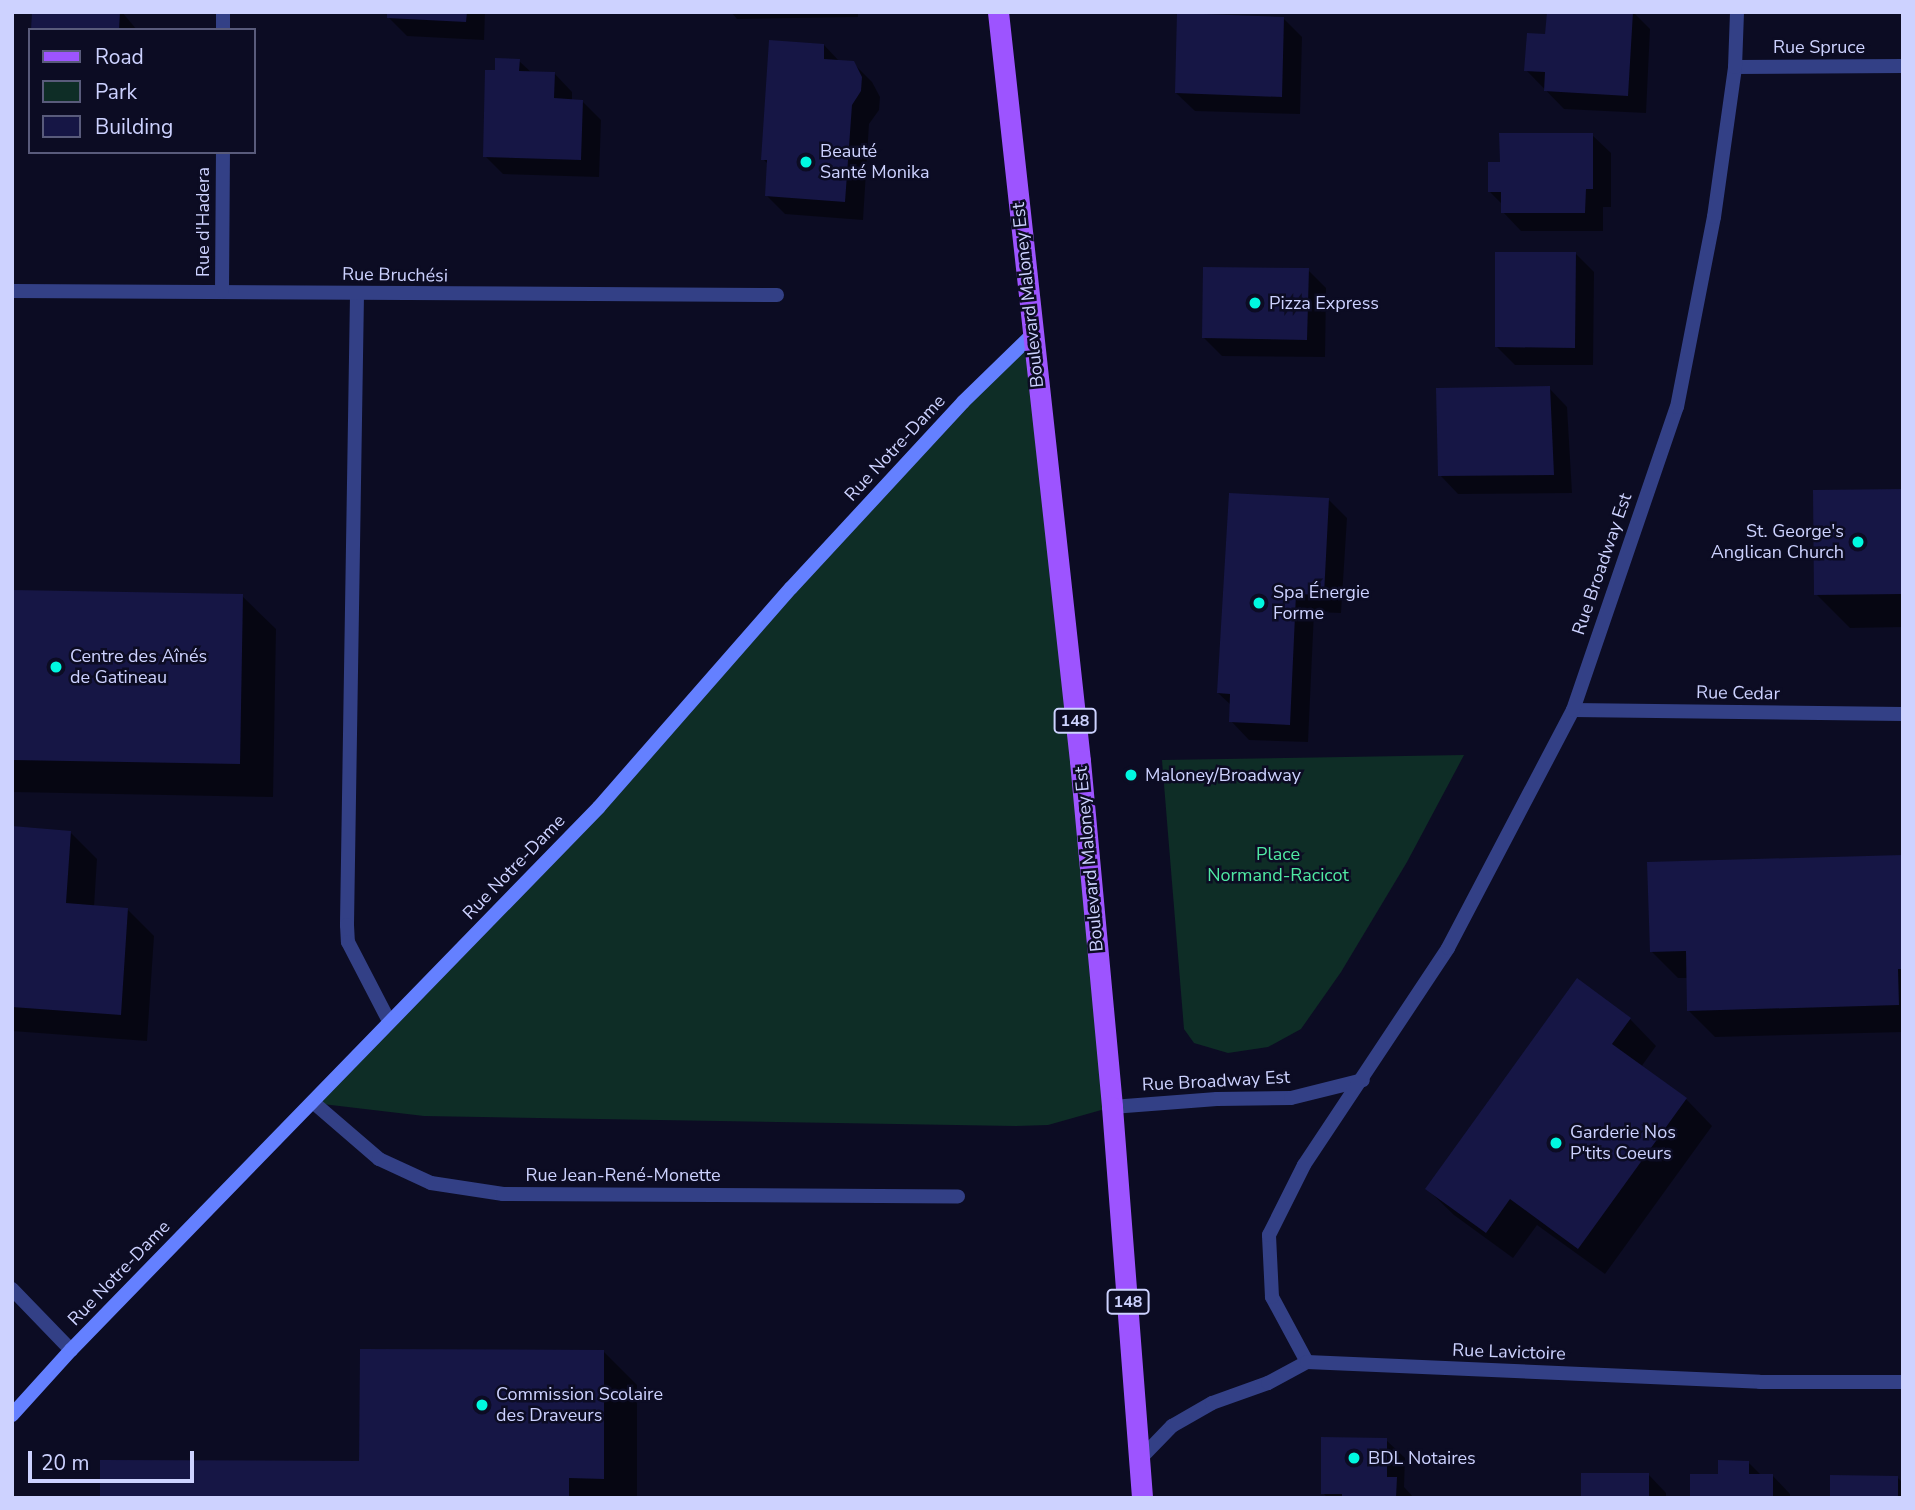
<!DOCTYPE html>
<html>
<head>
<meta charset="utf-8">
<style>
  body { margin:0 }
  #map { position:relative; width:1915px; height:1510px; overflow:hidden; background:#0c0c23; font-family:"Nunito Sans",sans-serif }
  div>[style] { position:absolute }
  .green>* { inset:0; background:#0e2d26 }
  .shadow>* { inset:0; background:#0007 }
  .building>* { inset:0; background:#161645 }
  .lane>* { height:14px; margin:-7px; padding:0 7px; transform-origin:7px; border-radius:7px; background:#334086 }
  .street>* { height:14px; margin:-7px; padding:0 7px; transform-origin:7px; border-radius:7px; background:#334086 }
  .secondary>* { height:14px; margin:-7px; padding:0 7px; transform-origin:7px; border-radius:7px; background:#6480ff }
  .primary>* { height:21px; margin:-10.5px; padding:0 10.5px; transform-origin:10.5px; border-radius:10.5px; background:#9d54ff }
  .dots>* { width:19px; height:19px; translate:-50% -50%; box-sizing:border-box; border:4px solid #0c0c23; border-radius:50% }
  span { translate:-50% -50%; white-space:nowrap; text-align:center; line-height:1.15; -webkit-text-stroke:5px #0c0c23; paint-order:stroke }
  .shield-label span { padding:2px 5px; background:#0c0c23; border:2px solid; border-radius:5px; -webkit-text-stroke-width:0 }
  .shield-label { font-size:16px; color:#cdd2ff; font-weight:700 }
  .street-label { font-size:18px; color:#cdd2ff }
  .poi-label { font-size:18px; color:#cdd2ff }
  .left { translate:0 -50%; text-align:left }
  .right { translate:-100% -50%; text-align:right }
  .park-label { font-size:18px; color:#50e9a4 }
  .frame { position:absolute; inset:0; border:14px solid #cdd2ff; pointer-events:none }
  .legend { position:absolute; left:28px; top:28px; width:228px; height:126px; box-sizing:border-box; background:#0c0c23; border:2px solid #595b7b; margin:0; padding:9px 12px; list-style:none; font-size:21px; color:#cdd2ff }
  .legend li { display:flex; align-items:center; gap:14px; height:35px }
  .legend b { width:35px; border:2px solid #595b7b }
  .scale { position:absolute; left:28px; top:1451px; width:166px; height:32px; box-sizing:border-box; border:4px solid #cdd2ff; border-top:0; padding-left:9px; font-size:21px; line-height:24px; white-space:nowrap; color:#cdd2ff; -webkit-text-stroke:5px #0c0c23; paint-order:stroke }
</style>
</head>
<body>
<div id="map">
  <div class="green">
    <div style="clip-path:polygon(1032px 335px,1112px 1107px,1048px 1125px,1015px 1126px,424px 1116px,314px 1103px)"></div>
    <div style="clip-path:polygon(1464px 755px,1407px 862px,1341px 972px,1301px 1029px,1268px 1047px,1228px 1053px,1194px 1043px,1184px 1029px,1162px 760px)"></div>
  </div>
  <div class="shadow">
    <div style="clip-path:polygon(33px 12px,122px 12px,137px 30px,33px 30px)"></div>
    <div style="clip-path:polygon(389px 12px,485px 12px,484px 40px,407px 36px,389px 18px)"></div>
    <div style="clip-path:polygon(731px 12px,858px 12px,858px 17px,737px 19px)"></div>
    <div style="clip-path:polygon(1548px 12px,1633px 12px,1650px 29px,1646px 113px,1564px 109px,1526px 70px,1547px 36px)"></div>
    <div style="clip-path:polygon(1283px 18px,1302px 37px,1300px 114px,1195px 111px,1176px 93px)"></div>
    <div style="clip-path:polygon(824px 45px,840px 62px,853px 63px,872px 82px,880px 97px,879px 110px,869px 124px,863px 220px,785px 214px,767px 196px,768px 164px,763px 159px)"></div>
    <div style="clip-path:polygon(519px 61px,532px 73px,554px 73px,572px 92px,572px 101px,582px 101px,601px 120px,599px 177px,503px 174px,485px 156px,496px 71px)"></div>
    <div style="clip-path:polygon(1592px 135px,1611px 153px,1611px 207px,1603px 207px,1603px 231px,1521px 231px,1503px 212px,1503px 205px,1490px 192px,1502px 163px)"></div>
    <div style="clip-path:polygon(1576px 254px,1594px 272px,1593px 365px,1515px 365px,1496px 346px)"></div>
    <div style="clip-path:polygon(1308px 270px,1326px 288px,1325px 357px,1222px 356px,1204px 338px)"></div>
    <div style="clip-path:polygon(1549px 388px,1567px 407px,1572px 493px,1458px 494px,1440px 475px)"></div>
    <div style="clip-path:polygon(1903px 491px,1903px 627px,1850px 628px,1816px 594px)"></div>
    <div style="clip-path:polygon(1329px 500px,1347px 518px,1341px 613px,1314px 612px,1308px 742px,1249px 740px,1231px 721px,1231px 705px,1218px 693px)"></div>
    <div style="clip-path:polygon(12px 592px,242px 596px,276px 629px,273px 797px,12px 792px)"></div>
    <div style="clip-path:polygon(12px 828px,70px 832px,97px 859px,94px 907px,127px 909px,154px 936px,147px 1041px,12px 1031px)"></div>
    <div style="clip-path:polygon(1903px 857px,1903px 1032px,1715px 1037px,1689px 1011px,1688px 978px,1678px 978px,1651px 951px)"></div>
    <div style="clip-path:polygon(1630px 1019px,1656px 1046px,1641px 1067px,1686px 1099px,1712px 1126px,1605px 1274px,1537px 1225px,1513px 1258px,1454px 1215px,1427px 1189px)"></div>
    <div style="clip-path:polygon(604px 1352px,637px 1385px,637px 1498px,102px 1498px,361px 1463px)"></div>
    <div style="clip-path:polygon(1386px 1440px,1405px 1458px,1404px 1487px,1414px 1498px,1328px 1498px,1323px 1493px)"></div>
    <div style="clip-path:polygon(1748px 1462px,1762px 1476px,1772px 1475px,1790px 1494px,1790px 1498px,1692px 1498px)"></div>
    <div style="clip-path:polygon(1648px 1474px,1666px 1493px,1666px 1498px,1583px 1498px)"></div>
    <div style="clip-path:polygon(1897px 1477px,1903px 1483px,1903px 1498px,1832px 1498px)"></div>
  </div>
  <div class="building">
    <div style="clip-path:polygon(32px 12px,120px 12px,119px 30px,31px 30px)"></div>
    <div style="clip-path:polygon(387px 12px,467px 12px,466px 22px,387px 18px)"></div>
    <div style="clip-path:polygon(1547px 12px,1633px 12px,1628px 96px,1544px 91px,1545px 72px,1524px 71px,1527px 33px,1545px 34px)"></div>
    <div style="clip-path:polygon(1177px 13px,1284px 17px,1282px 97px,1175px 93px)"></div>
    <div style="clip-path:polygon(769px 40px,824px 44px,824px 59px,854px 61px,862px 77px,861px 91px,852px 105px,845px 202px,765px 196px,767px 160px,761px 160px)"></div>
    <div style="clip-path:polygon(495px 58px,520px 59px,519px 71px,555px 72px,554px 98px,583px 100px,581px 160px,483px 157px,485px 70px,495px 70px)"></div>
    <div style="clip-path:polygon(1499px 133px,1593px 133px,1593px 189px,1586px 189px,1585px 213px,1501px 213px,1501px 192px,1488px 192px,1488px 162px,1500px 162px)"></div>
    <div style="clip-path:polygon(1495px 252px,1576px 252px,1575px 348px,1495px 347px)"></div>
    <div style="clip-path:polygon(1203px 267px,1309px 268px,1307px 340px,1202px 338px)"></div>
    <div style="clip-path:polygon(1550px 386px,1554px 475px,1438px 476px,1436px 388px)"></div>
    <div style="clip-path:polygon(1903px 489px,1903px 594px,1814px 595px,1813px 490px)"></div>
    <div style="clip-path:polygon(1229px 493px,1329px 498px,1324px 595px,1296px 594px,1290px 725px,1229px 722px,1230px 694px,1217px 693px)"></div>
    <div style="clip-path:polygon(12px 590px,243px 594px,240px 764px,12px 760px)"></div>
    <div style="clip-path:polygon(12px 826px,71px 831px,66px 903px,128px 908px,121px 1015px,12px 1007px)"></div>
    <div style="clip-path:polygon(1903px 855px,1903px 969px,1898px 969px,1899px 1005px,1687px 1011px,1686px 951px,1650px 952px,1647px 862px)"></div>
    <div style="clip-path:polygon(1577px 978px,1631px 1018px,1612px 1044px,1687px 1098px,1578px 1249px,1510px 1199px,1486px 1233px,1425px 1189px)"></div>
    <div style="clip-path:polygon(360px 1349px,604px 1350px,604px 1479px,569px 1478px,569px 1498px,100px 1498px,100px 1460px,359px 1461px)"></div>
    <div style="clip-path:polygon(1321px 1437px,1387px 1438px,1387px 1477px,1397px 1477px,1396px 1498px,1342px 1498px,1342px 1494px,1321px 1494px)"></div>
    <div style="clip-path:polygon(1718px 1460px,1749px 1461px,1749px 1474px,1773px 1474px,1773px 1498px,1690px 1498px,1690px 1474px,1718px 1474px)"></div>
    <div style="clip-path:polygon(1581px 1473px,1649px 1473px,1649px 1498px,1581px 1498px)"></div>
    <div style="clip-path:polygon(1830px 1475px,1898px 1476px,1898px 1498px,1830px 1498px)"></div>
  </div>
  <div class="lane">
    <div style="left:357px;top:294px;width:631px;rotate:90.91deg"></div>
    <div style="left:347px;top:925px;width:17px;rotate:87deg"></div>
    <div style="left:348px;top:942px;width:89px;rotate:62.6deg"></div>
  </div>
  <div class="street">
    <div style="left:223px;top:30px;width:18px;rotate:-90deg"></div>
    <div style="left:1735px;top:67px;width:168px;rotate:-0.3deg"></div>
    <div style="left:12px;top:291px;width:765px;rotate:0.3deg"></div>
    <div style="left:222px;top:291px;width:139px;rotate:-89.6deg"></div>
    <div style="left:1573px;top:710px;width:330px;rotate:0.7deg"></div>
    <div style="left:314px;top:1103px;width:86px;rotate:40.7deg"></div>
    <div style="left:379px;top:1159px;width:57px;rotate:24.8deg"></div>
    <div style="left:431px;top:1183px;width:73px;rotate:8.7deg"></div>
    <div style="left:503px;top:1194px;width:455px;rotate:0.3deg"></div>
    <div style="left:1112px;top:1107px;width:105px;rotate:-4.4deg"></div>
    <div style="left:1217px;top:1099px;width:74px;rotate:-0.8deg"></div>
    <div style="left:1291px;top:1098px;width:74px;rotate:-14deg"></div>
    <div style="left:12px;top:1289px;width:85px;rotate:46deg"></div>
    <div style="left:1307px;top:1362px;width:74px;rotate:-118.3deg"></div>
    <div style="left:1272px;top:1297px;width:62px;rotate:-92.8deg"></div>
    <div style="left:1269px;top:1235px;width:78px;rotate:-63.4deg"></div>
    <div style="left:1304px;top:1165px;width:260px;rotate:-56.4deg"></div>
    <div style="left:1448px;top:948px;width:269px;rotate:-62.3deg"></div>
    <div style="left:1573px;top:710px;width:320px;rotate:-71.1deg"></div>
    <div style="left:1677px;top:407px;width:194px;rotate:-79deg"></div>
    <div style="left:1714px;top:217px;width:151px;rotate:-82deg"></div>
    <div style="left:1735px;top:67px;width:55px;rotate:-87.9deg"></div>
    <div style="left:1141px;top:1458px;width:45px;rotate:-45.9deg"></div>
    <div style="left:1172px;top:1426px;width:46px;rotate:-29.9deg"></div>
    <div style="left:1212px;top:1403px;width:59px;rotate:-19.7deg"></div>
    <div style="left:1268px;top:1383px;width:44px;rotate:-28.3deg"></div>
    <div style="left:1307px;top:1362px;width:453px;rotate:2.5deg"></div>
    <div style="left:1760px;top:1382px;width:143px"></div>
  </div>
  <div class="secondary">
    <div style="left:12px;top:1415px;width:88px;rotate:-47.8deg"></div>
    <div style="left:71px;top:1350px;width:757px;rotate:-45.8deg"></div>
    <div style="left:599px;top:807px;width:291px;rotate:-48.8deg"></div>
    <div style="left:791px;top:588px;width:253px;rotate:-47.2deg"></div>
    <div style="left:963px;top:402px;width:96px;rotate:-44.2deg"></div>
  </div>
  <div class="primary">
    <div style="left:998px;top:12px;width:753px;rotate:83.75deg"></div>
    <div style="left:1080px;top:761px;width:347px;rotate:84.7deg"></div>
    <div style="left:1112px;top:1107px;width:392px;rotate:85.6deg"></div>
  </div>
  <div class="dots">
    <div style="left:806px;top:162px;background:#00f8e0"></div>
    <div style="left:1255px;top:303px;background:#00f8e0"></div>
    <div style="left:1858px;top:542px;background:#00f8e0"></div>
    <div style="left:1259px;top:603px;background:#00f8e0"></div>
    <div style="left:56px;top:667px;background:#00f8e0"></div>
    <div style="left:1131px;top:775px;background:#00f8e0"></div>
    <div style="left:1556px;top:1143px;background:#00f8e0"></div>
    <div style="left:482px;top:1405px;background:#00f8e0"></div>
    <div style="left:1354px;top:1458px;background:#00f8e0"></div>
  </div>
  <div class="shield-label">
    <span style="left:1075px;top:721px">148</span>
    <span style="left:1128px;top:1302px">148</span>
  </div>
  <div class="street-label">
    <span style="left:1819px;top:47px">Rue Spruce</span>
    <span style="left:203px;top:222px;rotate:-90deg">Rue d'Hadera</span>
    <span style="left:395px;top:275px;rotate:1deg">Rue Bruchési</span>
    <span style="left:1028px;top:295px;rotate:-96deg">Boulevard Maloney Est</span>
    <span style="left:895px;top:448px;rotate:-47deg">Rue Notre-Dame</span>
    <span style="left:1602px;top:564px;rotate:-71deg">Rue Broadway Est</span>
    <span style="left:1738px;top:693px;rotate:1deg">Rue Cedar</span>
    <span style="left:1089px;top:859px;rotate:-95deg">Boulevard Maloney Est</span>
    <span style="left:514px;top:867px;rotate:-46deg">Rue Notre-Dame</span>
    <span style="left:1216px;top:1081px;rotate:-3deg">Rue Broadway Est</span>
    <span style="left:623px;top:1175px">Rue Jean-René-Monette</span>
    <span style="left:119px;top:1273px;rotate:-46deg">Rue Notre-Dame</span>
    <span style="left:1509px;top:1352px;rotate:2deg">Rue Lavictoire</span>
  </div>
  <div class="poi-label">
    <span class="left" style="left:820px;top:162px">Beauté<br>Santé Monika</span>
    <span class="left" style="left:1269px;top:303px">Pizza Express</span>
    <span class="right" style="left:1844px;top:542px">St. George's<br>Anglican Church</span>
    <span class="left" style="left:1273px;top:603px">Spa Énergie<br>Forme</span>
    <span class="left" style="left:70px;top:667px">Centre des Aînés<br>de Gatineau</span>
    <span class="left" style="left:1145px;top:775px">Maloney/Broadway</span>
    <span class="left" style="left:1570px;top:1143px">Garderie Nos<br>P'tits Coeurs</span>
    <span class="left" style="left:496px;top:1405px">Commission Scolaire<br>des Draveurs</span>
    <span class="left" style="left:1368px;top:1458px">BDL Notaires</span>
  </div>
  <div class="park-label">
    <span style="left:1278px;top:865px">Place<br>Normand-Racicot</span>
  </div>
  <div class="frame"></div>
  <ul class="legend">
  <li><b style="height:9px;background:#9d54ff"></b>Road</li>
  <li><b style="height:19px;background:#0e2d26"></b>Park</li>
  <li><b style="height:19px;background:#161645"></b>Building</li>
  </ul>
  <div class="scale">20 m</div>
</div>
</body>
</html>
